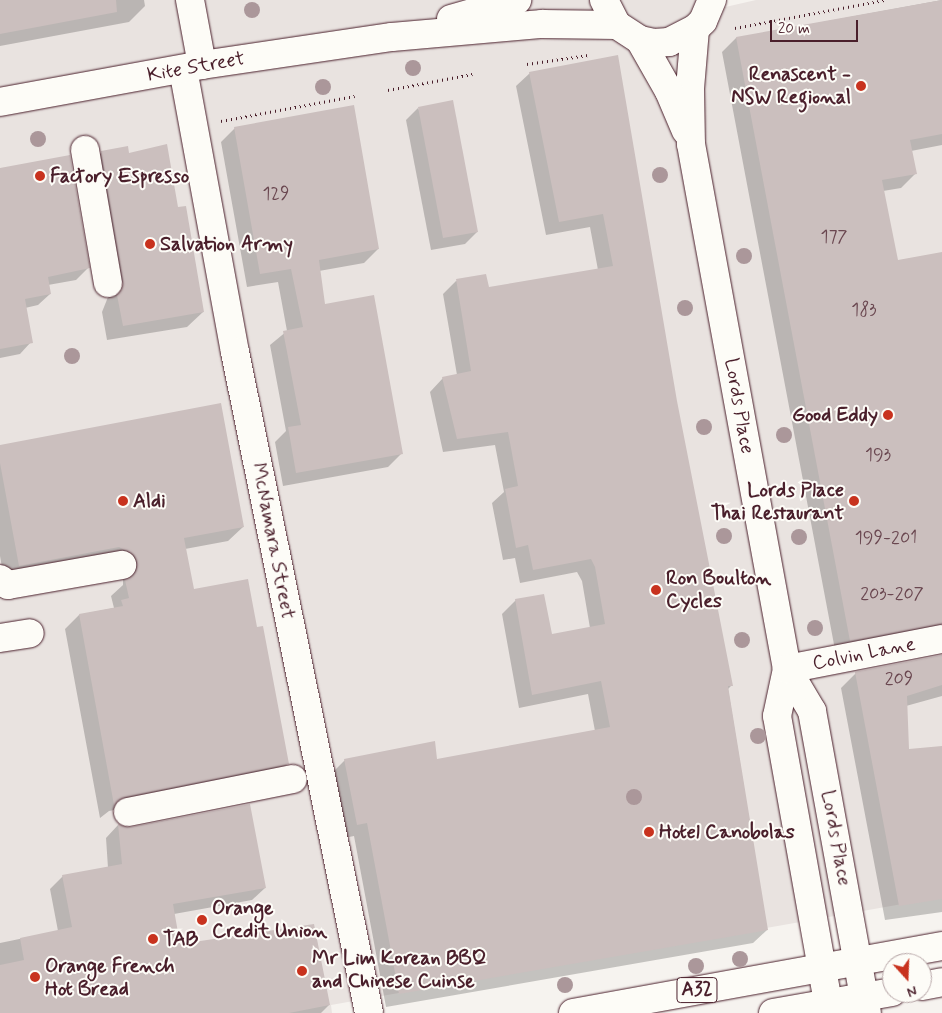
<!DOCTYPE html>
<html>
<head>
<meta charset="utf-8">
<style>
  body { margin:0 }
  #map { position:relative; width:942px; height:1013px; overflow:hidden; background:#f6f3ef; font-family:Mynerve,sans-serif }
  div>[style] { position:absolute }
  .built>* { inset:0; background:#e9e3e0 }
  .shadow>* { inset:0; background:#0003 }
  .building>* { inset:0; background:#cbbfbe }
  .path>* { height:3px; margin-top:-1.5px; transform-origin:0; background:repeating-linear-gradient(90deg,#4a1f2b 0 1px,transparent 0 5px) }
  .roads { filter:drop-shadow(0 0 1px #4a1f2b) drop-shadow(0 0 1px #4a1f2b) }
  .minor>* { height:28px; margin:-14px; padding:0 14px; transform-origin:14px; border-radius:14px; background:#fdfcf7 }
  .highway>* { height:28px; margin:-14px; padding:0 14px; transform-origin:14px; border-radius:14px; background:#fdfcf7 }
  .trees>* { width:16px; height:16px; margin:-8px; border-radius:50%; background:#ab979a }
  .dots>* { width:14px; height:14px; translate:-50% -50%; box-sizing:border-box; border:2px solid #fdfcf7; border-radius:50% }
  span { translate:-50% -50%; white-space:nowrap; text-align:center; line-height:1.15; -webkit-text-stroke:4px #fdfcf7; paint-order:stroke }
  .number-label { font-size:18px; color:#6a4750 }
  .number-label span { -webkit-text-stroke-width:0 }
  .shield-label span { padding:1px 4px; background:#fdfcf7; border:1px solid; border-radius:4px; -webkit-text-stroke-width:0 }
  .shield-label { font-size:19px; color:#4a1f2b; font-weight:700 }
  .street-label { font-size:20px; color:#4a1f2b }
  .poi-label { font-size:20px; color:#4a1f2b; font-weight:700 }
  .right { translate:-100% -50%; text-align:right }
  .left { translate:0 -50%; text-align:left }
  .north { position:absolute; left:882px; top:953px; width:50px; height:50px; box-sizing:border-box; background:#fdfcf7; border:1px solid #b5a4a5; border-radius:50%; rotate:160deg; font-size:14px; font-weight:700; line-height:20px; text-align:center; color:#4a1f2b }
  .north::after { content:''; display:block; margin:auto; width:18px; height:22px; background:#c8321e; clip-path:polygon(50% 0,100% 100%,50% 72%,0 100%) }
  .scale { position:absolute; left:770px; top:20px; width:88px; height:22px; box-sizing:border-box; border:2px solid #4a1f2b; border-top:0; padding-left:6px; font-size:15px; line-height:18px; white-space:nowrap; color:#4a1f2b; -webkit-text-stroke:4px #fdfcf7; paint-order:stroke }
</style>
</head>
<body>
<div id="map">
  <div class="built">
    <div style="clip-path:polygon(0 0,711px 0,708px 11px,756px 0,942px 0,942px 897px,331px 1005px,332px 1013px,0 1013px)"></div>
  </div>
  <div class="shadow">
    <div style="clip-path:polygon(0 0,144px 0,145px 6px,129px 22px,0 46px)"></div>
    <div style="clip-path:polygon(942px 0,942px 145px,911px 151px,916px 173px,901px 188px,883px 191px,897px 261px,942px 253px,942px 649px,836px 655px,722px 52px,736px 38px)"></div>
    <div style="clip-path:polygon(617px 56px,675px 401px,732px 685px,728px 689px,767px 930px,753px 943px,386px 1007px,354px 836px,344px 838px,331px 774px,345px 760px,436px 760px,595px 731px,588px 694px,519px 708px,502px 614px,516px 600px,551px 636px,590px 628px,582px 581px,577px 572px,520px 583px,515px 558px,503px 560px,492px 503px,504px 492px,495px 445px,443px 452px,430px 392px,443px 378px,457px 375px,443px 294px,456px 281px,488px 289px,598px 270px,590px 227px,546px 235px,516px 86px,530px 73px)"></div>
    <div style="clip-path:polygon(418px 108px,477px 232px,465px 244px,431px 250px,406px 120px)"></div>
    <div style="clip-path:polygon(235px 128px,378px 249px,364px 263px,319px 271px,324px 306px,402px 453px,388px 467px,283px 486px,275px 442px,286px 431px,270px 345px,287px 331px,278px 282px,247px 287px,221px 142px)"></div>
    <div style="clip-path:polygon(102px 152px,128px 154px,177px 209px,203px 312px,187px 327px,107px 340px,102px 312px,108px 297px,86px 168px)"></div>
    <div style="clip-path:polygon(0 169px,88px 268px,76px 280px,48px 285px,50px 294px,38px 305px,25px 308px,31px 342px,20px 354px,0 358px)"></div>
    <div style="clip-path:polygon(0 446px,243px 527px,228px 541px,185px 549px,193px 591px,256px 629px,288px 763px,274px 778px,109px 811px,100px 818px,65px 629px,79px 615px,114px 608px,111px 596px,123px 585px,123px 577px,4px 579px,0 556px)"></div>
    <div style="clip-path:polygon(942px 656px,942px 696px,906px 706px,908px 750px,942px 747px,942px 912px,885px 920px,841px 688px,856px 673px)"></div>
    <div style="clip-path:polygon(118px 825px,265px 888px,252px 900px,174px 914px,179px 945px,329px 1005px,321px 1013px,0 1013px,0 943px,58px 931px,50px 889px,63px 876px,108px 868px,106px 838px)"></div>
  </div>
  <div class="building">
    <div style="clip-path:polygon(0 0,116px 0,117px 12px,0 34px)"></div>
    <div style="clip-path:polygon(942px 0,942px 134px,910px 140px,917px 174px,882px 180px,898px 260px,942px 252px,942px 624px,850px 641px,736px 37px)"></div>
    <div style="clip-path:polygon(618px 55px,677px 401px,733px 686px,728px 686px,768px 930px,399px 994px,367px 823px,357px 825px,344px 759px,435px 741px,437px 759px,610px 727px,601px 681px,532px 695px,515px 599px,544px 594px,552px 634px,605px 624px,595px 567px,591px 559px,533px 570px,528px 545px,516px 548px,505px 489px,518px 486px,508px 432px,457px 439px,442px 377px,471px 371px,456px 279px,486px 274px,489px 287px,613px 266px,603px 214px,559px 222px,529px 72px)"></div>
    <div style="clip-path:polygon(453px 100px,478px 232px,443px 238px,418px 107px)"></div>
    <div style="clip-path:polygon(354px 105px,379px 249px,319px 260px,325px 304px,374px 295px,403px 454px,296px 473px,288px 427px,301px 425px,283px 331px,303px 327px,291px 269px,260px 274px,234px 127px)"></div>
    <div style="clip-path:polygon(167px 144px,178px 207px,186px 206px,204px 312px,123px 326px,117px 295px,123px 280px,101px 151px,128px 146px,129px 153px)"></div>
    <div style="clip-path:polygon(70px 155px,90px 268px,48px 277px,51px 294px,25px 299px,33px 343px,0 349px,0 168px)"></div>
    <div style="clip-path:polygon(221px 403px,244px 527px,184px 538px,194px 589px,248px 579px,257px 627px,263px 626px,289px 764px,125px 797px,114px 805px,79px 614px,123px 606px,121px 600px,129px 598px,125px 580px,136px 571px,137px 562px,134px 555px,119px 547px,19px 566px,0 463px,0 445px)"></div>
    <div style="clip-path:polygon(942px 655px,942px 685px,907px 696px,909px 749px,942px 746px,942px 899px,899px 906px,855px 672px)"></div>
    <div style="clip-path:polygon(250px 804px,266px 888px,173px 904px,180px 944px,314px 924px,330px 1005px,289px 1013px,0 1013px,0 965px,24px 960px,20px 938px,72px 927px,62px 875px,122px 864px,118px 824px,131px 827px)"></div>
  </div>
  <div class="path">
    <div style="left:735px;top:28px;width:153px;rotate:-10.6deg"></div>
    <div style="left:527px;top:64px;width:62px;rotate:-8.4deg"></div>
    <div style="left:388px;top:90px;width:86px;rotate:-10.7deg"></div>
    <div style="left:221px;top:121px;width:136px;rotate:-10.6deg"></div>
  </div>
  <div class="roads">
    <div class="minor">
      <div style="left:190px;top:0;width:66px;rotate:79.5deg"></div>
      <div style="left:604px;top:0;width:28px;rotate:63deg"></div>
      <div style="left:617px;top:25px;width:27px;rotate:33deg"></div>
      <div style="left:640px;top:40px;width:14px;rotate:12deg"></div>
      <div style="left:654px;top:43px;width:15px;rotate:-4deg"></div>
      <div style="left:669px;top:42px;width:29px;rotate:-27deg"></div>
      <div style="left:695px;top:29px;width:11px;rotate:-45deg"></div>
      <div style="left:703px;top:21px;width:23px;rotate:-67deg"></div>
      <div style="left:451px;top:19px;width:69px;rotate:-16.1deg"></div>
      <div style="left:695px;top:29px;width:60px;rotate:94.8deg"></div>
      <div style="left:690px;top:89px;width:55px;rotate:89deg"></div>
      <div style="left:691px;top:144px;width:534px;rotate:79.64deg"></div>
      <div style="left:787px;top:669px;width:49px;rotate:59.2deg"></div>
      <div style="left:812px;top:711px;width:307px;rotate:79.7deg"></div>
      <div style="left:640px;top:40px;width:59px;rotate:60.4deg"></div>
      <div style="left:669px;top:91px;width:43px;rotate:67deg"></div>
      <div style="left:183px;top:69px;width:288px;rotate:79.6deg"></div>
      <div style="left:235px;top:352px;width:674px;rotate:78.54deg"></div>
      <div style="left:0;top:102px;width:205px;rotate:-10.4deg"></div>
      <div style="left:202px;top:65px;width:192px;rotate:-8.4deg"></div>
      <div style="left:392px;top:37px;width:151px;rotate:-5deg"></div>
      <div style="left:542px;top:24px;width:75px;rotate:0.8deg"></div>
      <div style="left:85px;top:150px;width:135px;rotate:80.2deg"></div>
      <div style="left:0;top:579px;width:10px;rotate:37deg"></div>
      <div style="left:8px;top:585px;width:116px;rotate:-10deg"></div>
      <div style="left:0;top:638px;width:30px;rotate:-9deg"></div>
      <div style="left:787px;top:669px;width:48px;rotate:102deg"></div>
      <div style="left:777px;top:716px;width:302px;rotate:79.9deg"></div>
      <div style="left:787px;top:669px;width:158px;rotate:-11deg"></div>
      <div style="left:128px;top:812px;width:168px;rotate:-11.3deg"></div>
    </div>
    <div class="highway">
      <div style="left:922px;top:986px;width:20px;rotate:-11deg"></div>
      <div style="left:573px;top:1013px;width:375px;rotate:-10.3deg"></div>
      <div style="left:773px;top:1013px;width:121px;rotate:-10deg"></div>
    </div>
  </div>
  <div class="trees">
    <div style="left:252px;top:10px"></div>
    <div style="left:413px;top:68px"></div>
    <div style="left:323px;top:87px"></div>
    <div style="left:38px;top:139px"></div>
    <div style="left:660px;top:175px"></div>
    <div style="left:744px;top:256px"></div>
    <div style="left:685px;top:308px"></div>
    <div style="left:72px;top:356px"></div>
    <div style="left:704px;top:427px"></div>
    <div style="left:784px;top:435px"></div>
    <div style="left:724px;top:536px"></div>
    <div style="left:799px;top:537px"></div>
    <div style="left:815px;top:628px"></div>
    <div style="left:742px;top:640px"></div>
    <div style="left:758px;top:736px"></div>
    <div style="left:634px;top:797px"></div>
    <div style="left:740px;top:959px"></div>
    <div style="left:696px;top:966px"></div>
    <div style="left:565px;top:985px"></div>
  </div>
  <div class="dots">
    <div style="left:861px;top:86px;background:#c8321e"></div>
    <div style="left:40px;top:176px;background:#c8321e"></div>
    <div style="left:150px;top:244px;background:#c8321e"></div>
    <div style="left:888px;top:415px;background:#c8321e"></div>
    <div style="left:123px;top:501px;background:#c8321e"></div>
    <div style="left:854px;top:501px;background:#c8321e"></div>
    <div style="left:656px;top:590px;background:#c8321e"></div>
    <div style="left:649px;top:832px;background:#c8321e"></div>
    <div style="left:202px;top:920px;background:#c8321e"></div>
    <div style="left:153px;top:939px;background:#c8321e"></div>
    <div style="left:302px;top:971px;background:#c8321e"></div>
    <div style="left:35px;top:977px;background:#c8321e"></div>
  </div>
  <div class="number-label">
    <span style="left:276px;top:194px">129</span>
    <span style="left:834px;top:237px">177</span>
    <span style="left:864px;top:310px">183</span>
    <span style="left:878px;top:455px">193</span>
    <span style="left:886px;top:538px">199-201</span>
    <span style="left:892px;top:594px">203-207</span>
    <span style="left:899px;top:679px">209</span>
  </div>
  <div class="shield-label">
    <span style="left:697px;top:990px">A32</span>
  </div>
  <div class="street-label">
    <span style="left:196px;top:67px;rotate:-10deg">Kite Street</span>
    <span style="left:739px;top:406px;rotate:80deg">Lords Place</span>
    <span style="left:273px;top:541px;rotate:79deg">McNamara Street</span>
    <span style="left:864px;top:654px;rotate:-11deg">Colvin Lane</span>
    <span style="left:836px;top:838px;rotate:80deg">Lords Place</span>
  </div>
  <div class="poi-label">
    <span class="right" style="left:851px;top:86px">Renascent -<br>NSW Regional</span>
    <span class="left" style="left:50px;top:176px">Factory Espresso</span>
    <span class="left" style="left:160px;top:244px">Salvation Army</span>
    <span class="right" style="left:878px;top:415px">Good Eddy</span>
    <span class="right" style="left:844px;top:502px">Lords Place<br>Thai Restaurant</span>
    <span class="left" style="left:133px;top:501px">Aldi</span>
    <span class="left" style="left:666px;top:590px">Ron Boulton<br>Cycles</span>
    <span class="left" style="left:659px;top:832px">Hotel Canobolas</span>
    <span class="left" style="left:212px;top:920px">Orange<br>Credit Union</span>
    <span class="left" style="left:163px;top:939px">TAB</span>
    <span class="left" style="left:312px;top:970px">Mr Lim Korean BBQ<br>and Chinese Cuinse</span>
    <span class="left" style="left:45px;top:978px">Orange French<br>Hot Bread</span>
  </div>
  <div class="north">N</div>
  <div class="scale">20 m</div>
</div>
</body>
</html>
